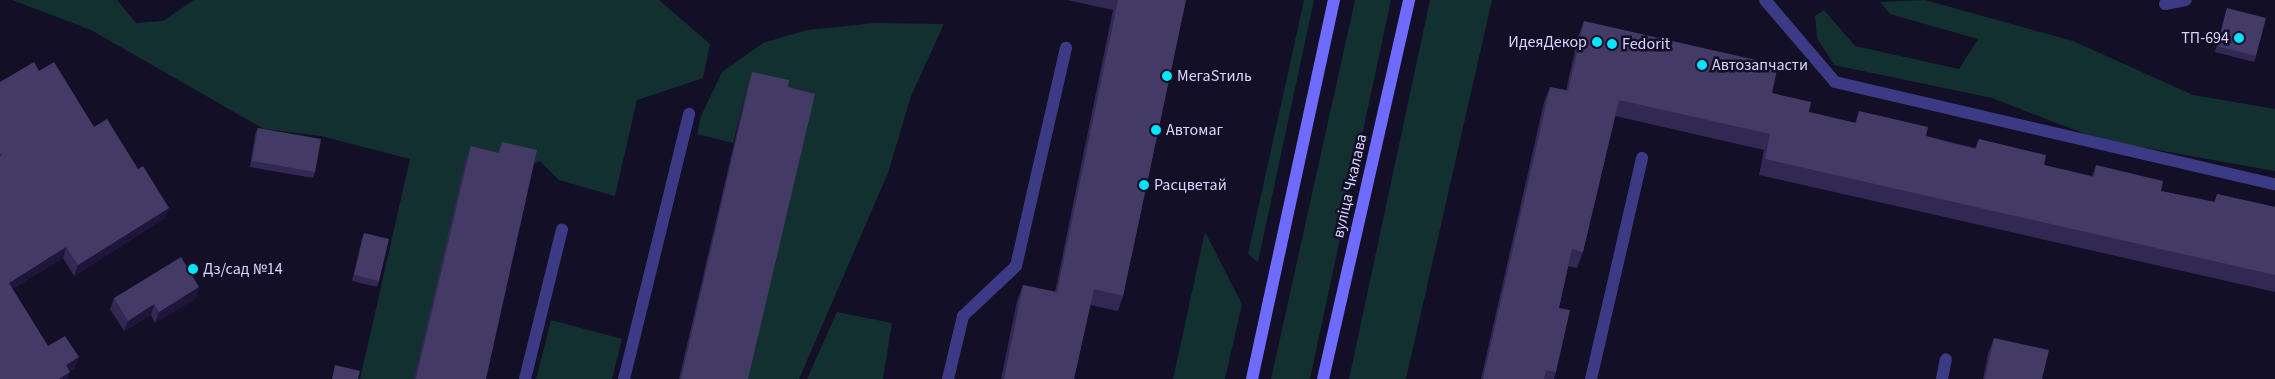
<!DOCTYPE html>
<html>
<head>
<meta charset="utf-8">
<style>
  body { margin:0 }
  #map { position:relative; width:2275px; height:379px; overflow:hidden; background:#130f26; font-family:"Source Sans 3",sans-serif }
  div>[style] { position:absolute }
  .green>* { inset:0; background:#12302f }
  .service>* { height:12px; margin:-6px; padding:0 6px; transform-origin:6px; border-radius:6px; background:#3d3a85 }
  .secondary>* { height:12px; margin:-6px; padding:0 6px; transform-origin:6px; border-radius:6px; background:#6f6bff }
  .wall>* { inset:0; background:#312854 }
  .shaded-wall>* { inset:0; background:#1d163a }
  .building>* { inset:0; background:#433a66 }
  .dots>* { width:14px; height:14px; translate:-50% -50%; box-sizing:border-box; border:2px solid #130f26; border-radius:50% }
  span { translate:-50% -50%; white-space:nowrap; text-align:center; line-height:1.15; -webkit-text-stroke:5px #130f26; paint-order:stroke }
  .poi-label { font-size:16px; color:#d9d4ff }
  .right { translate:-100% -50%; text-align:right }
  .left { translate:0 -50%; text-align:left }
  .street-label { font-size:16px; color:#d9d4ff }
</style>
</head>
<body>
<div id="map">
  <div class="green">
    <div style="clip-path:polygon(12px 0,117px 0,136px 23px,163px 21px,194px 0,659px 0,710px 44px,703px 78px,637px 100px,615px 196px,559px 180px,540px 161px,531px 165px,424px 379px,360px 379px,410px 159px,321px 136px,264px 129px,91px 30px)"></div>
    <div style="clip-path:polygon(1304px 0,1314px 0,1258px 262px,1248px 254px)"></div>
    <div style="clip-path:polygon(1355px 0,1391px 0,1310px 379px,1271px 379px)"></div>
    <div style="clip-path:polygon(1430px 0,1492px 0,1406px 379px,1349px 379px)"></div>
    <div style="clip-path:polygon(1925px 0,2073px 41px,2193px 95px,2275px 109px,2275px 171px,2101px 140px,1992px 98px,1834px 65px,1817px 38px,1815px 16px,1824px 10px,1855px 46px,1959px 69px,1978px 39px,1890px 14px,1880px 2px)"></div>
    <div style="clip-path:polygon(875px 23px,944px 24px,911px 96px,888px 173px,799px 379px,739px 379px,747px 88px,733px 143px,697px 134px,701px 116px,722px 72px,763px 43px,807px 30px)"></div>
    <div style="clip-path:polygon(1205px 232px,1242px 304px,1225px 379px,1173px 379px)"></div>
    <div style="clip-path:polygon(837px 312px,892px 323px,883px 379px,807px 379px)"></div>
    <div style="clip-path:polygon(551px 320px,622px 339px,612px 379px,536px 379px)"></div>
  </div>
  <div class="service">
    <div style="left:1765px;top:0;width:108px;rotate:49.5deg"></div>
    <div style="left:1835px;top:82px;width:452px;rotate:13.1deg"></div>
    <div style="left:2165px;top:4px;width:21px;rotate:-11deg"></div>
    <div style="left:525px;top:379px;width:154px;rotate:-76.1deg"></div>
    <div style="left:624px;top:379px;width:273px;rotate:-76.2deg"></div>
    <div style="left:948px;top:379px;width:65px;rotate:-76.6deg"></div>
    <div style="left:963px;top:316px;width:73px;rotate:-43.3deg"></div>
    <div style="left:1016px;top:266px;width:224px;rotate:-77.1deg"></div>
    <div style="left:1591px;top:379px;width:227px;rotate:-77deg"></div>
    <div style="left:1942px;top:379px;width:20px;rotate:-79deg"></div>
  </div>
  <div class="secondary">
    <div style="left:1252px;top:379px;width:388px;rotate:-77.8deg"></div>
    <div style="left:1323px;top:379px;width:389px;rotate:-77.2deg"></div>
  </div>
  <div class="wall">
    <div style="clip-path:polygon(1067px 0,1186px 0,1123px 296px,1118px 311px,1090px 305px,1074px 379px,1001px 379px,1017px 301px,1023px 285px,1055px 292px,1113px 10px)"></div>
    <div style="clip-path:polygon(2227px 8px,2256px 56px,2254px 62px,2215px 52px)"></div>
    <div style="clip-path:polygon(1584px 21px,1772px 93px,1809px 112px,1855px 123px,1859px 111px,1926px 136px,1975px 148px,1979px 139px,2044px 165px,2092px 176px,2096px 165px,2161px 191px,2214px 202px,2217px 194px,2275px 207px,2275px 292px,1759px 175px,1764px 150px,1615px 116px,1583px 252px,1577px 268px,1568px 266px,1559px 308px,1556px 372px,1554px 379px,1481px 379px,1544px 102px,1550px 87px,1566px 90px,1578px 37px)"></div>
    <div style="clip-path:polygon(39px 71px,94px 127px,165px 218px,74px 276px,63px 258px,12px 289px,48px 346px,75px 368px,70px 371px,0 379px,0 82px)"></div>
    <div style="clip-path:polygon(752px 72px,788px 87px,748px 379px,679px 379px,747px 88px)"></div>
    <div style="clip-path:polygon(258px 128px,315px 172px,313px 178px,250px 167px,255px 134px)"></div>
    <div style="clip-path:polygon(502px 142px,486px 379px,414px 379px,465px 162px,471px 146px,498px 153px)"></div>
    <div style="clip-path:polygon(364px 233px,379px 281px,377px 287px,352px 281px,362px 239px)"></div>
    <div style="clip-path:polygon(114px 298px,196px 298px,155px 323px,151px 315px,124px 331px,110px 309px)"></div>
    <div style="clip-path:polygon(1994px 338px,2042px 379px,1983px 379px,1988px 354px)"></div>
  </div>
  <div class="shaded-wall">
    <div style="clip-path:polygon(169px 208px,165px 218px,74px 276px,78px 265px)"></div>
    <div style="clip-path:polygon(66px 247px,63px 258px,5px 293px,9px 283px)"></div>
    <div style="clip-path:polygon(199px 287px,196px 298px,155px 323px,159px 312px)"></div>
    <div style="clip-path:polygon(154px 304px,151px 315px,124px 331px,128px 321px)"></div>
    <div style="clip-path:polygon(79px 357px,75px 368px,62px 375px,66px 365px)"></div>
    <div style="clip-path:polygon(70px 372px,68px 379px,59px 379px)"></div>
  </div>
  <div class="building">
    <div style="clip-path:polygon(1118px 0,1186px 0,1123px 296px,1094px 289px,1074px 379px,1004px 379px,1023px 285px,1057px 292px)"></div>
    <div style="clip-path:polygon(2227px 8px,2266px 18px,2256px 56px,2217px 46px)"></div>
    <div style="clip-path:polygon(1584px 21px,1778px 65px,1772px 93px,1811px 102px,1809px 112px,1856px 123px,1859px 111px,1928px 127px,1926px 136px,1951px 143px,1976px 149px,1979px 139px,2046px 155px,2044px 165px,2094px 177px,2096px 165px,2163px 181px,2161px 191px,2215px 202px,2217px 194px,2275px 207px,2275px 275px,1765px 159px,1770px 134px,1619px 100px,1583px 252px,1572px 249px,1559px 308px,1570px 310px,1556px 372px,1546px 370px,1544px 379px,1483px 379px,1550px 87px,1568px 91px)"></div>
    <div style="clip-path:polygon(34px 62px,39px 71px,54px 62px,94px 127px,107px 119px,138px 169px,143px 166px,169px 208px,78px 265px,66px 247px,9px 283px,48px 346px,65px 336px,79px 357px,66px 365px,70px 372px,59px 379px,0 379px,0 157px,2px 156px,0 153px,0 82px)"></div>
    <div style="clip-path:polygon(752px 72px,789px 80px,788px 87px,815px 94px,748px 379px,681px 379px)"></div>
    <div style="clip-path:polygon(258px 128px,321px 139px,315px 172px,252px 161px)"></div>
    <div style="clip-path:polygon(502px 142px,537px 150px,486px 379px,416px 379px,471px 146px,499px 153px)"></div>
    <div style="clip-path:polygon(364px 233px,389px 239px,379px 281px,354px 275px)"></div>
    <div style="clip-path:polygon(181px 257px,199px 287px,159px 312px,154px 304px,128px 321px,114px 298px)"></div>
    <div style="clip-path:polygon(1994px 338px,2049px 350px,2042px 379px,1985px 379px)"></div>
    <div style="clip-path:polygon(335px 365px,360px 371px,358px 379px,332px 379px)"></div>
  </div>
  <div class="dots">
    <div style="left:2239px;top:38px;background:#00e5ff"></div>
    <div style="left:1597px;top:42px;background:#00e5ff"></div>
    <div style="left:1612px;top:44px;background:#00e5ff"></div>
    <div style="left:1702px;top:65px;background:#00e5ff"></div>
    <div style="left:1167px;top:76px;background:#00e5ff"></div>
    <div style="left:1156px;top:130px;background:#00e5ff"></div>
    <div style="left:1144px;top:185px;background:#00e5ff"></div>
    <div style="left:193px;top:269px;background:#00e5ff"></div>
  </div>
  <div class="poi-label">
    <span class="right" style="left:2229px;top:38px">ТП-694</span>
    <span class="right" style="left:1587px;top:42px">ИдеяДекор</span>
    <span class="left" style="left:1622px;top:44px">Fedorit</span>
    <span class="left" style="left:1712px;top:65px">Автозапчасти</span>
    <span class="left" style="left:1177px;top:76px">МегаSтиль</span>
    <span class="left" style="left:1166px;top:130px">Автомаг</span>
    <span class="left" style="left:1154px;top:185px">Расцветай</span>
    <span class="left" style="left:203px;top:269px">Дз/сад №14</span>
  </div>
  <div class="street-label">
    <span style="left:1350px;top:186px;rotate:-77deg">вуліца Чкалава</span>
  </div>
</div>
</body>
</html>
